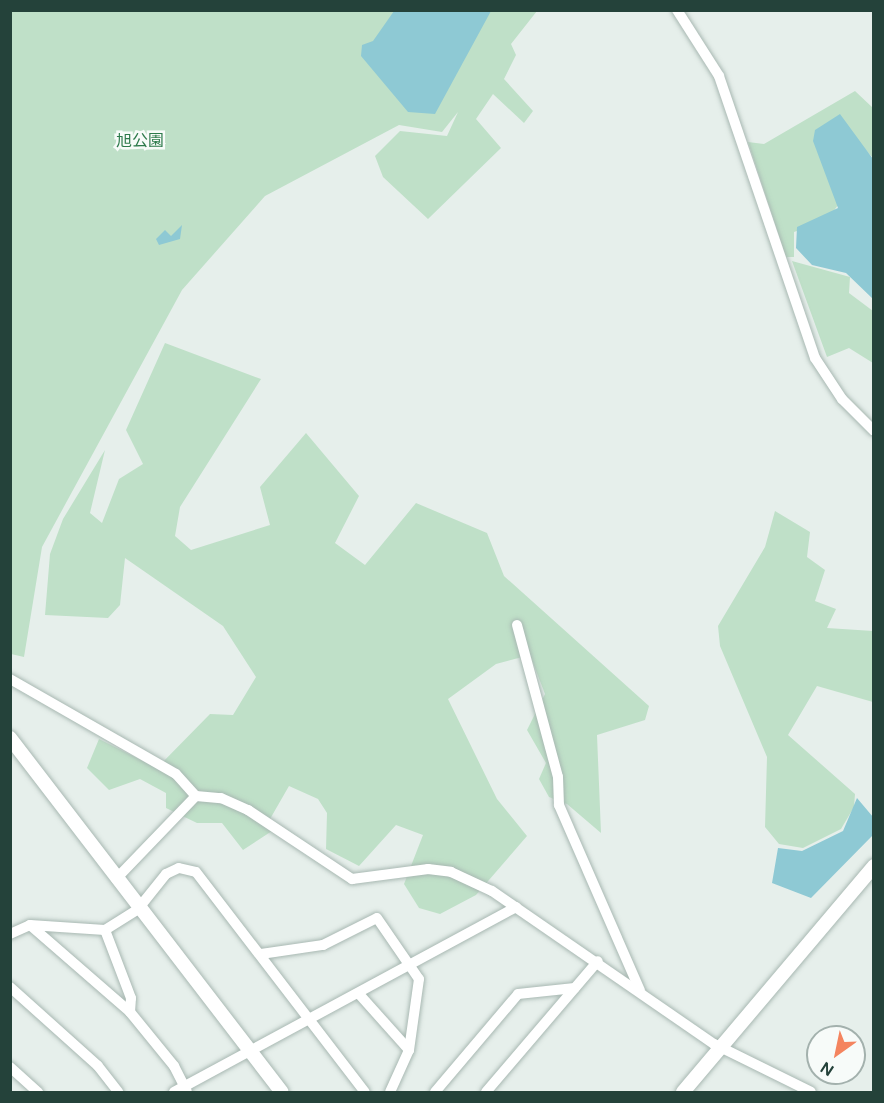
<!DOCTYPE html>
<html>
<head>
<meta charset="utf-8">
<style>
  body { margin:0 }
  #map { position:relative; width:884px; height:1103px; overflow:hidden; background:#e6efeb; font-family:"DM Sans","Noto Sans JP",sans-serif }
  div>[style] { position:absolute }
  .green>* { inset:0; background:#bfe0c8 }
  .water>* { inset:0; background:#8ec9d4 }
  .roads { filter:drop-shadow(0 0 2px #a8b8b2) drop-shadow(0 0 2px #a8b8b2) }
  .minor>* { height:10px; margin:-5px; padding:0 5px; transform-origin:5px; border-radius:5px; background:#fff }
  .tertiary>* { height:14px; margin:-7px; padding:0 7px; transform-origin:7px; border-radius:7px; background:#fff }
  span { translate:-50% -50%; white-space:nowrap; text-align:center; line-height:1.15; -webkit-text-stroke:5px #f7fbf9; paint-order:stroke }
  .park-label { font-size:16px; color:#2d7a4b }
  .frame { position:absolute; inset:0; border:12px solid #24423a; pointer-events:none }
  .north { position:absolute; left:806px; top:1025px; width:60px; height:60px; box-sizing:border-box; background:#f7fbf9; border:2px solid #a3b1ad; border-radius:50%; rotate:213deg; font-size:16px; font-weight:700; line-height:24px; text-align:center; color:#24423a }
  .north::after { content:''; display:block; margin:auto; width:21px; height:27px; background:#f4845f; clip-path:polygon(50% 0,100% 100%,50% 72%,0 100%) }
</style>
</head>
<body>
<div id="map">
  <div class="green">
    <div style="clip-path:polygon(11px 11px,537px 11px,511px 44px,516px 55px,504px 79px,533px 111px,524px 123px,493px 94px,476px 119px,501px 148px,428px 219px,383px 177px,375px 156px,400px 131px,447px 136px,458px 112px,442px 132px,399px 125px,265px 196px,182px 290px,42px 547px,24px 657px,11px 654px)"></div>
    <div style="clip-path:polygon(855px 91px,873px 108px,873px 158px,847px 129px,816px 149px,840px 171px,844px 197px,827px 220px,794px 232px,794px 257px,786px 257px,748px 142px,764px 144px)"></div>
    <div style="clip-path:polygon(792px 261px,850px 277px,849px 293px,873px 311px,873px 363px,849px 348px,827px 357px)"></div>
    <div style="clip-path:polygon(165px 343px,261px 379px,180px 507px,175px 536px,191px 550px,270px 525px,260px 487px,306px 433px,359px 496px,335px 543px,365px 565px,416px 503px,487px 533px,504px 576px,649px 706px,645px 720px,597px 735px,601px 833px,567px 804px,549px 797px,539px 779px,546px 763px,527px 730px,545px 694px,530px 655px,496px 664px,448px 699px,497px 799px,527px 836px,476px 895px,440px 914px,419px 908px,404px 884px,423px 835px,396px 825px,359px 866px,326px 849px,327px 813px,318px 799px,289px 786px,270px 819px,272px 831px,243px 850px,222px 823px,197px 823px,166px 808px,166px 793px,140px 779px,109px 790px,87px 768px,99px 739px,157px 768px,210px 714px,233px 715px,256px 677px,223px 626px,125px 558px,120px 605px,108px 618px,45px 615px,50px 554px,63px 519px,105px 450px,90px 513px,102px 523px,119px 479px,143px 464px,126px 430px)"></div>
    <div style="clip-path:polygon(775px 511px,810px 532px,807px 557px,825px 570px,815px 601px,836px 609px,827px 628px,873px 631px,873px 702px,817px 686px,788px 735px,855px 794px,854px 807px,841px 829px,803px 848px,779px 844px,765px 827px,767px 757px,720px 646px,718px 626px,765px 547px)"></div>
  </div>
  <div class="water">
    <div style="clip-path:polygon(394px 11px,491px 11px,435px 114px,408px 112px,361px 56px,362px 45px,373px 41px)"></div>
    <div style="clip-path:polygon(840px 114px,873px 159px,873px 299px,846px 273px,812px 265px,796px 248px,797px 227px,838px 208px,813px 141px,815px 130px)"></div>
    <div style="clip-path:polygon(182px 225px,180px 239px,159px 245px,156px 239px,165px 230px,171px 236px)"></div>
    <div style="clip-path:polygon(857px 798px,873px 817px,873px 835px,811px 898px,772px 883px,778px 848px,802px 851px,843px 831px)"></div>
  </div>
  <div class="roads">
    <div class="minor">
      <div style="left:677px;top:10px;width:78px;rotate:57.5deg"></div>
      <div style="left:719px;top:76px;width:298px;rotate:71.2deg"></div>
      <div style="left:815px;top:358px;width:49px;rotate:56.6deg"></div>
      <div style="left:842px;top:399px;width:45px;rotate:45deg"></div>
      <div style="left:517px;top:625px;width:157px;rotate:74.9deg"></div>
      <div style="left:558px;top:777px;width:28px;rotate:88deg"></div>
      <div style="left:559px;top:805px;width:202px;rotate:66.4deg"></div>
      <div style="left:10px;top:679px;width:191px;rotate:29.8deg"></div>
      <div style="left:176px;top:774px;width:30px;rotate:48deg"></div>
      <div style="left:196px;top:796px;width:25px;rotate:5deg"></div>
      <div style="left:221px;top:798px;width:30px;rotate:24deg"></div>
      <div style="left:248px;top:810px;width:125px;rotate:33.6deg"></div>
      <div style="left:352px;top:879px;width:77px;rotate:-7.5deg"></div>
      <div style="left:428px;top:869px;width:23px;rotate:7deg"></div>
      <div style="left:451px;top:872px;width:45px;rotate:24.9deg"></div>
      <div style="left:492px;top:891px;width:270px;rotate:34.6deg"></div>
      <div style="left:714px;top:1044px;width:108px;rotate:26.3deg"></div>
      <div style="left:116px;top:879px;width:115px;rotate:-46.1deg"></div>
      <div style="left:30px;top:925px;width:133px;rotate:41deg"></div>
      <div style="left:130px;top:1012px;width:70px;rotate:50.8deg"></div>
      <div style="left:174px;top:1066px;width:28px;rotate:63deg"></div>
      <div style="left:105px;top:930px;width:73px;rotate:69.1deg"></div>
      <div style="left:131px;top:998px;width:14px;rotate:94deg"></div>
      <div style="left:10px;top:934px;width:22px;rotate:-24deg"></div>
      <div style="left:30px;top:925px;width:75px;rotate:3.8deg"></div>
      <div style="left:105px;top:930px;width:39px;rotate:-32deg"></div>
      <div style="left:138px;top:909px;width:45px;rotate:-51.3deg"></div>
      <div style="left:166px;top:874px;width:14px;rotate:-25deg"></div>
      <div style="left:179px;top:868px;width:17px;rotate:13deg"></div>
      <div style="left:196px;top:872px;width:277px;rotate:52.5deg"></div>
      <div style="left:261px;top:954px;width:63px;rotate:-8.3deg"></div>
      <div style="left:323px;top:945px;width:60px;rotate:-26.6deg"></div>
      <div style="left:377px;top:918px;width:74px;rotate:55.5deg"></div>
      <div style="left:419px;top:979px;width:72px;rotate:98deg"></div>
      <div style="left:409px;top:1050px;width:46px;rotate:114.3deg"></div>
      <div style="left:10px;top:987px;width:118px;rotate:41.9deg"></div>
      <div style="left:98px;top:1066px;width:33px;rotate:52deg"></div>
      <div style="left:359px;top:994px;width:75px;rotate:48.2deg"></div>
      <div style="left:10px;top:1067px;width:38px;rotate:42deg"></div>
      <div style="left:174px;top:1092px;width:389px;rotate:-28.4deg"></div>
      <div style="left:435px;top:1092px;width:128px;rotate:-49.7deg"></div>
      <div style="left:518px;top:994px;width:57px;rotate:-6deg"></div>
      <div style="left:486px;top:1092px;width:172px;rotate:-49.5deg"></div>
    </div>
    <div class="tertiary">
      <div style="left:10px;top:738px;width:446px;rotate:52.5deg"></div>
      <div style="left:683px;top:1092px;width:296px;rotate:-49.8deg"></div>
    </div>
  </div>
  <div class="park-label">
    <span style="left:140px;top:141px">旭公園</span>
  </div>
  <div class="frame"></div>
  <div class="north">N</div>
</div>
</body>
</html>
